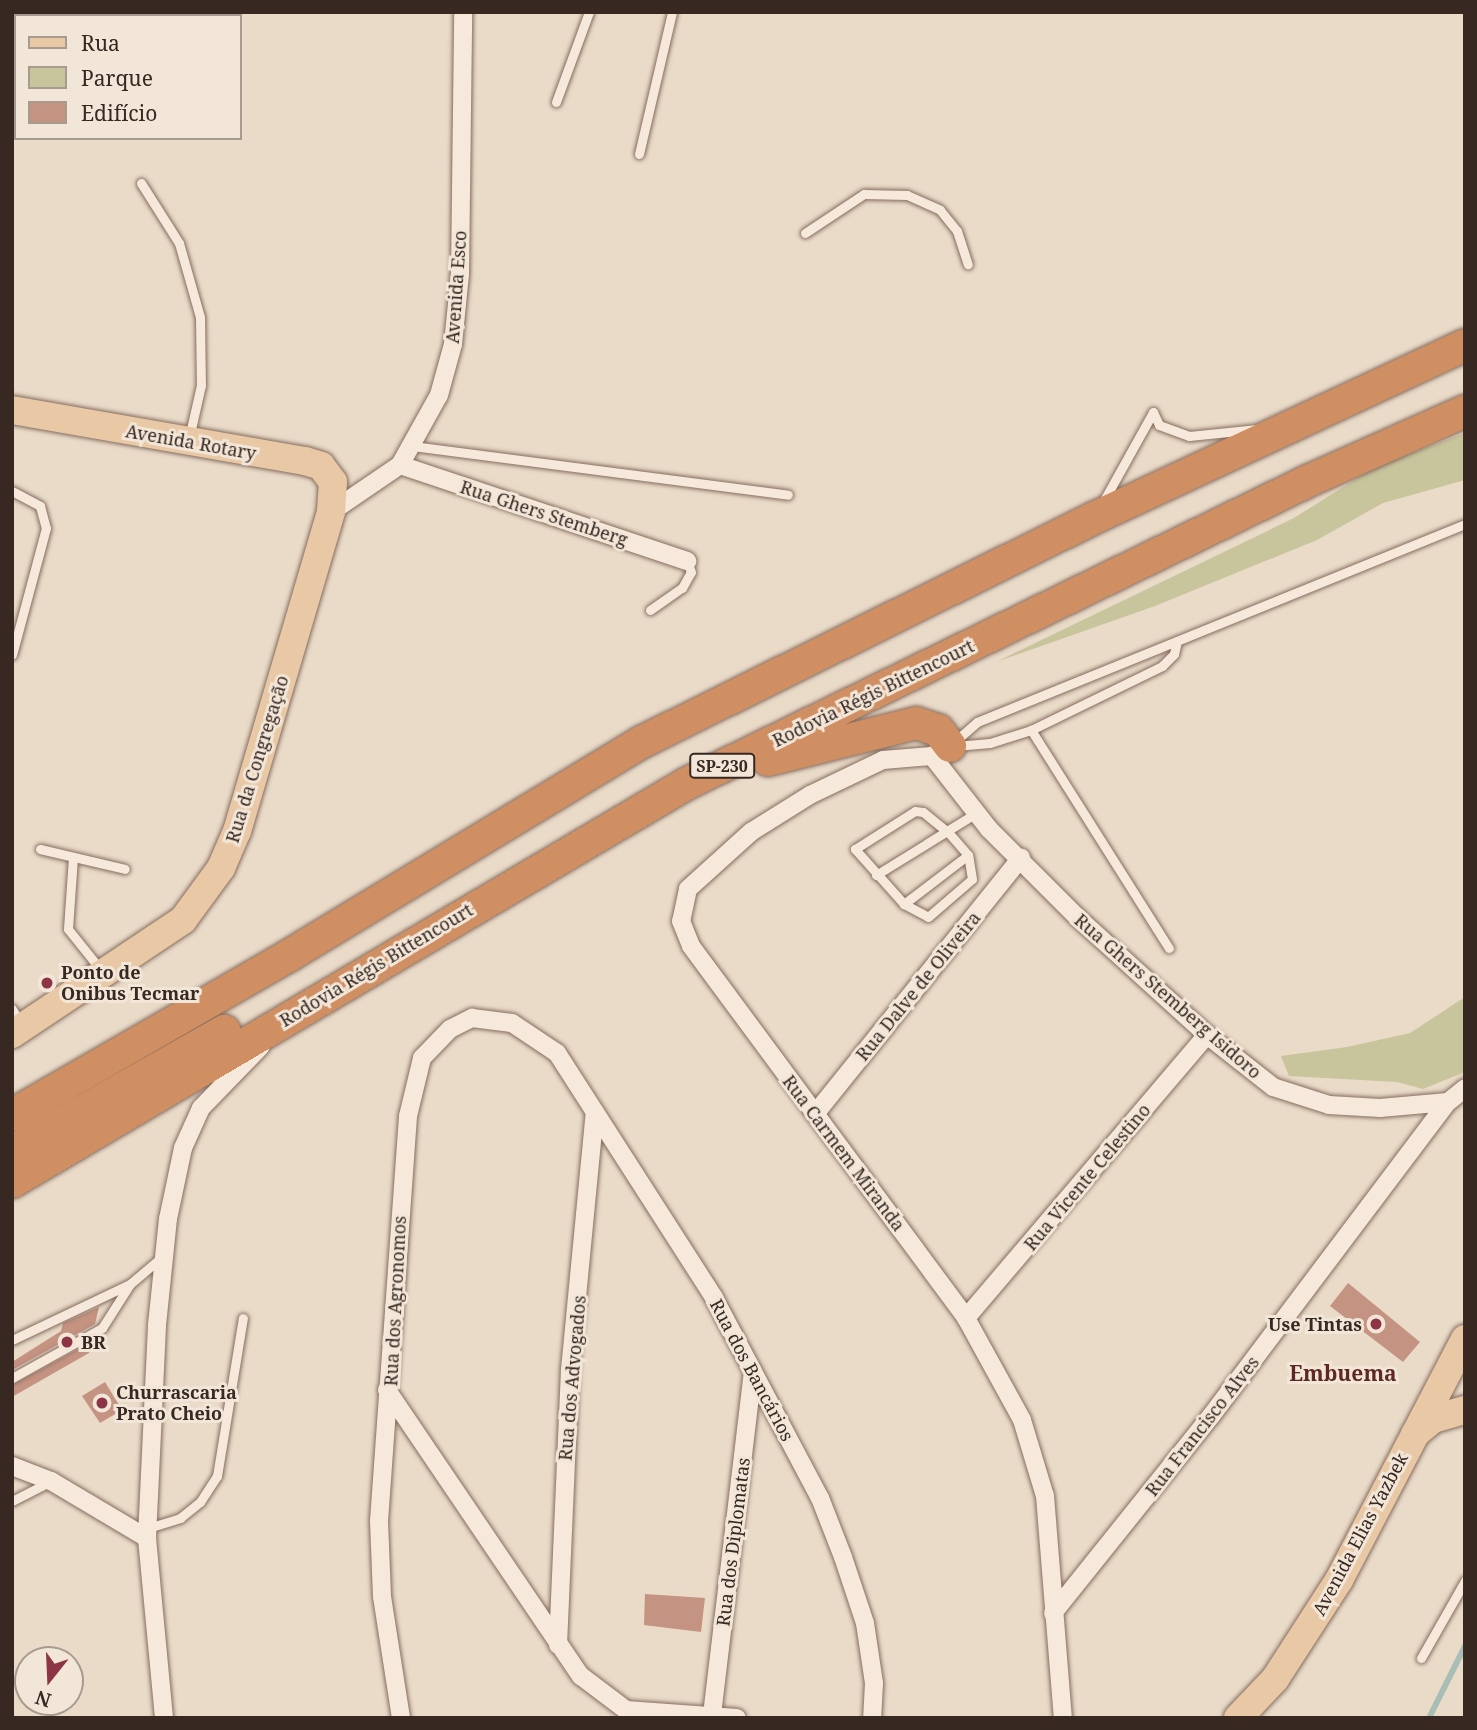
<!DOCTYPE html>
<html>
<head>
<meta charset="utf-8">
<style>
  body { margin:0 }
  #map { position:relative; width:1477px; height:1730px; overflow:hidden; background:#eadbc9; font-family:"Noto Serif",serif }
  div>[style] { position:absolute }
  .green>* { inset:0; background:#c8c59d }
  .stream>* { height:6px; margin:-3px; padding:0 3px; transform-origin:3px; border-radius:3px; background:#a9bfb5 }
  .building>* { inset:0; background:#c59382 }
  .roads { filter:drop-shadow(0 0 2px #856d5f) drop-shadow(0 0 2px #856d5f) }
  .service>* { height:9px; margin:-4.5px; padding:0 4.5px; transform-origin:4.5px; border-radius:4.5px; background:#f6e9db }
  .minor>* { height:18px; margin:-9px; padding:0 9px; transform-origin:9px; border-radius:9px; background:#f6e9db }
  .primary>* { height:28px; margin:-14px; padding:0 14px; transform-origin:14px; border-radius:14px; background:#e9c8a5 }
  .motorway>* { height:32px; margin:-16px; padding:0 16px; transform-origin:16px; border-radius:16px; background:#d08e63 }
  .dots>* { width:19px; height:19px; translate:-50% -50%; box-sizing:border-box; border:4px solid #f2e6d8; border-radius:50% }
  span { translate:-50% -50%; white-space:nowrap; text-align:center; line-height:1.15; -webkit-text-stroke:6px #f2e6d8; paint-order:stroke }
  .shield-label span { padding:2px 5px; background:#f2e6d8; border:2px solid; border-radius:5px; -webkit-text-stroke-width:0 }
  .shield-label { font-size:16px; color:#372821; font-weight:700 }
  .street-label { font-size:18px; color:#372821 }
  .poi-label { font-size:18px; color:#372821; font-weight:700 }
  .left { translate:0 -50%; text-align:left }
  .right { translate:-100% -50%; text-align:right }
  .quarter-label { font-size:21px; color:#5f2725; font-weight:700 }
  .frame { position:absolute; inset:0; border:14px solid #372821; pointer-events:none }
  .legend { position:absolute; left:14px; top:14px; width:228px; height:126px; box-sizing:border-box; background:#f2e6d8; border:2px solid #a79a8f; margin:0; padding:9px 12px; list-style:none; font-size:21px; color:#372821 }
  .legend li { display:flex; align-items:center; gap:14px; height:35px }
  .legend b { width:35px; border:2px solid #a79a8f }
  .north { position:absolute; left:14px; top:1646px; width:70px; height:70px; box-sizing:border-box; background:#f2e6d8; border:2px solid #a79a8f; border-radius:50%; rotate:198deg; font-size:19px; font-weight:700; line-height:28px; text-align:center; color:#372821 }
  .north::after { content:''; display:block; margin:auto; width:24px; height:32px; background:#8e3545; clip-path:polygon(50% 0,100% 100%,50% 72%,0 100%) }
</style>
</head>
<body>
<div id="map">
  <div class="green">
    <div style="clip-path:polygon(1465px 433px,1465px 480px,1383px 503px,1317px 540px,1155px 606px,996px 662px,1294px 518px,1375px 467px)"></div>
    <div style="clip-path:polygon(1465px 997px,1465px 1072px,1423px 1089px,1397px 1082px,1289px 1076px,1281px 1056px,1347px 1047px,1410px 1033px)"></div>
  </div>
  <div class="stream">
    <div style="left:1429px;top:1718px;width:80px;rotate:-63.4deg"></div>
  </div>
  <div class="building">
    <div style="clip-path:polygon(1348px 1283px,1420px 1342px,1403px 1362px,1330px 1306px)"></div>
    <div style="clip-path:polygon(99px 1307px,95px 1324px,12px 1370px,12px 1362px,61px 1331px,63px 1323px)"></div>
    <div style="clip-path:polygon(91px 1342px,89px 1353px,12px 1397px,12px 1385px)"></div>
    <div style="clip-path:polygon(105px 1382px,122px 1410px,100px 1423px,82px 1396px)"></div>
    <div style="clip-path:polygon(645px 1594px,705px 1598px,701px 1632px,644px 1625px)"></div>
  </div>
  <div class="roads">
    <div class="service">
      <div style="left:556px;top:102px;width:96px;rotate:-69.9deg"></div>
      <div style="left:639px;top:154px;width:146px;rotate:-76.9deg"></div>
      <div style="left:141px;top:183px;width:71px;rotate:57.7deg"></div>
      <div style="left:179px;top:243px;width:77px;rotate:74.2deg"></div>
      <div style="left:200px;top:317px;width:68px;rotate:89.2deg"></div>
      <div style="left:201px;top:385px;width:54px;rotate:102.8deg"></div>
      <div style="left:805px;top:233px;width:71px;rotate:-33.5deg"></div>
      <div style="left:864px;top:194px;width:43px;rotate:1.3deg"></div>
      <div style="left:907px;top:195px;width:36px;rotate:24deg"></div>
      <div style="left:940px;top:210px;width:27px;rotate:51deg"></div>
      <div style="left:957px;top:231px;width:35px;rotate:72deg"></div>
      <div style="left:1153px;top:412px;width:14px;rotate:65deg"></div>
      <div style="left:1159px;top:425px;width:32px;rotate:20deg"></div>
      <div style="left:1189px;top:436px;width:69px;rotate:-5.8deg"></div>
      <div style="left:413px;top:446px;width:378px;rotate:7.4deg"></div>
      <div style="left:12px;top:491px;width:32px;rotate:28deg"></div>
      <div style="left:40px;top:506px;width:23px;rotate:75deg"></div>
      <div style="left:46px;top:528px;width:131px;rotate:105deg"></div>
      <div style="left:1103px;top:502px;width:103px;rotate:-60.9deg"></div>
      <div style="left:650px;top:610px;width:39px;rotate:-35deg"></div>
      <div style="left:682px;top:588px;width:18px;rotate:-61deg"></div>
      <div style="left:691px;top:572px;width:12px;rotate:-110deg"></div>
      <div style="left:1031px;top:730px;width:258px;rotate:57.7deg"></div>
      <div style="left:953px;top:743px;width:32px;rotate:-41deg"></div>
      <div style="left:977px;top:722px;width:527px;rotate:-22.08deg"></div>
      <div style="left:955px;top:746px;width:35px;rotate:-5deg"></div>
      <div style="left:990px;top:743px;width:43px;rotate:-17.6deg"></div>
      <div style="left:1031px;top:730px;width:146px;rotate:-26deg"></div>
      <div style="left:1162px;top:666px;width:17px;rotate:-45deg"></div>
      <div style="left:1174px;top:654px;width:13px;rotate:-77deg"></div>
      <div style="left:915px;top:811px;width:8px;rotate:7deg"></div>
      <div style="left:923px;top:812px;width:32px;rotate:39deg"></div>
      <div style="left:948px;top:832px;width:30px;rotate:49deg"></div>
      <div style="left:968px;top:855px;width:81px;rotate:142.6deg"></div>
      <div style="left:904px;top:904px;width:74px;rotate:-131.7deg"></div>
      <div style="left:855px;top:849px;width:71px;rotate:-32.3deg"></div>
      <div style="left:40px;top:849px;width:87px;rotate:13.2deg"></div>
      <div style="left:73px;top:857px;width:72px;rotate:94deg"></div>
      <div style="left:68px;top:929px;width:51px;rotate:51.3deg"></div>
      <div style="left:876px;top:875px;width:118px;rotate:-31.8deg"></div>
      <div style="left:904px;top:904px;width:27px;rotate:28deg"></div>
      <div style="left:928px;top:917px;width:58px;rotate:-40.8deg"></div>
      <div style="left:972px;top:879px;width:24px;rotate:-99deg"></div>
      <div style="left:12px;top:1009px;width:19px;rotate:58deg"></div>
      <div style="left:12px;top:1340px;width:131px;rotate:-25.4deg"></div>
      <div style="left:130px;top:1284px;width:43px;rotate:-40.3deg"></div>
      <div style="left:12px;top:1378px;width:103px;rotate:-29.1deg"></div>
      <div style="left:102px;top:1328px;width:52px;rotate:-57.5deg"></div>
      <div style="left:12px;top:1501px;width:44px;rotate:-27.1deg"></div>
      <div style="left:148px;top:1528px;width:34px;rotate:-17deg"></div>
      <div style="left:180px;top:1518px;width:26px;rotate:-39deg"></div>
      <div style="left:200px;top:1502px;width:31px;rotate:-57deg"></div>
      <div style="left:217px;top:1476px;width:160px;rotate:-80.7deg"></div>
      <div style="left:1421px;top:1658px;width:89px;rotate:-60.3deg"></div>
    </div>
    <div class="minor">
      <div style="left:400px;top:465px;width:303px;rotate:18.5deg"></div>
      <div style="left:331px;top:512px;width:83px;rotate:-34.3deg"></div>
      <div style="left:400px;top:465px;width:80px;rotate:-60.9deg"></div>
      <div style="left:439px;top:395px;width:53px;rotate:-74.6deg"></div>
      <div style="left:453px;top:344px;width:70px;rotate:-84.3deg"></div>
      <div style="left:460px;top:274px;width:262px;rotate:-89.3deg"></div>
      <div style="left:950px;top:746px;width:21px;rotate:151deg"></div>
      <div style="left:932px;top:756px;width:49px;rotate:175.3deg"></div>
      <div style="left:883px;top:760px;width:81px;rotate:154.4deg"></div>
      <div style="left:810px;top:795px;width:70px;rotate:147.9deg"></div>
      <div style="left:751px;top:832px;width:85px;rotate:137.9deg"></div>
      <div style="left:688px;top:889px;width:33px;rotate:102deg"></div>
      <div style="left:681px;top:921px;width:27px;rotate:68deg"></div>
      <div style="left:691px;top:946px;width:463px;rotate:53.5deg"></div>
      <div style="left:966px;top:1318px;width:116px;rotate:61.2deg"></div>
      <div style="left:1022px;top:1420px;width:79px;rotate:73.2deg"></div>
      <div style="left:1045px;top:1496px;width:223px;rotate:85.4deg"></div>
      <div style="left:932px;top:756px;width:93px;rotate:52deg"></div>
      <div style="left:989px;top:829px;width:126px;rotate:45deg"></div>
      <div style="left:1078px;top:918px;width:174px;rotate:42.2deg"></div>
      <div style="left:1207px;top:1035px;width:84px;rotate:38.2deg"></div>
      <div style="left:1273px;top:1087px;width:59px;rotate:17.8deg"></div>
      <div style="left:1329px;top:1105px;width:51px;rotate:3.4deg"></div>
      <div style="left:1380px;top:1108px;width:68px;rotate:-5deg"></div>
      <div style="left:1448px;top:1102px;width:22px;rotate:-39deg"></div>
      <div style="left:815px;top:1114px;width:329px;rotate:-51.2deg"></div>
      <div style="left:966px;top:1318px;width:372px;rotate:-49.6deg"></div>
      <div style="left:387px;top:1390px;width:346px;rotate:55.9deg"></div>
      <div style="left:581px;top:1676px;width:56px;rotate:37.1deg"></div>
      <div style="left:626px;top:1710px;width:111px;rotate:4.1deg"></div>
      <div style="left:12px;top:1466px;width:42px;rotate:21deg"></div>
      <div style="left:51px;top:1481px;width:112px;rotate:30.7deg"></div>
      <div style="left:1053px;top:1613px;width:253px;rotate:-51.3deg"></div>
      <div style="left:1211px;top:1416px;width:393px;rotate:-53deg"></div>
      <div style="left:558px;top:1645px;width:275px;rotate:-87.5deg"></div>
      <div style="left:570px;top:1370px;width:259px;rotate:-84.5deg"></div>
      <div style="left:712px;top:1715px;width:346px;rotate:-83.2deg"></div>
      <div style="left:164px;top:1718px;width:181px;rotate:-95.4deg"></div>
      <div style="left:147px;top:1538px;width:213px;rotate:-87.3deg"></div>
      <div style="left:157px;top:1325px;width:107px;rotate:-84.1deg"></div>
      <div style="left:168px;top:1219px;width:73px;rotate:-78.1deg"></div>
      <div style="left:183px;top:1148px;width:44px;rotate:-65.8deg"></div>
      <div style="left:201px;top:1108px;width:86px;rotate:-45.9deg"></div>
      <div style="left:401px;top:1718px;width:123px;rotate:-98.9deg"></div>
      <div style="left:382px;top:1596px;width:75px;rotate:-92.3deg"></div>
      <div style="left:379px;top:1521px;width:406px;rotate:-85.9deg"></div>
      <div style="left:408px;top:1116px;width:60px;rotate:-76.4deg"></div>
      <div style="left:422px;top:1058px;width:40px;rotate:-46deg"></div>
      <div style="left:450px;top:1029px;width:25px;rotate:-27deg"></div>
      <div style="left:472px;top:1018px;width:40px;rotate:7.1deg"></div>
      <div style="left:512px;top:1023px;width:54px;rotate:33.7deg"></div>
      <div style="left:557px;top:1053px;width:291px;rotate:57.3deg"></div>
      <div style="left:714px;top:1298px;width:226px;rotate:62.1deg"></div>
      <div style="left:820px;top:1498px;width:63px;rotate:68.7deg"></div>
      <div style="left:843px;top:1557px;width:70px;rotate:71.6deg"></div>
      <div style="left:865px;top:1623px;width:61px;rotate:81.5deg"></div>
      <div style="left:874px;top:1683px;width:35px;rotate:93deg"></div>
    </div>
    <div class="primary">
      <div style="left:12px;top:410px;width:297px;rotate:9.9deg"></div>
      <div style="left:305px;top:461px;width:17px;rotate:17deg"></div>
      <div style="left:321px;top:466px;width:20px;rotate:53deg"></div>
      <div style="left:333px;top:482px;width:30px;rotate:94deg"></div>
      <div style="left:331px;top:512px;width:333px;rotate:106.4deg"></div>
      <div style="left:237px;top:831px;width:40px;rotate:113.4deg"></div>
      <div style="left:221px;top:868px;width:64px;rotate:126.2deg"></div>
      <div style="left:183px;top:920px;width:206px;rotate:146.3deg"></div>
      <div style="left:1415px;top:1434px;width:23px;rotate:-40deg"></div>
      <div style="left:1433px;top:1419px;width:33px;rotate:-16deg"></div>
      <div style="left:1238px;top:1718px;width:54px;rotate:-46.5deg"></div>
      <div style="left:1275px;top:1679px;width:118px;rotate:-57.1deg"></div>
      <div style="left:1339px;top:1580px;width:272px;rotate:-62.4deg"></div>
    </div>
    <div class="motorway">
      <div style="left:768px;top:760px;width:153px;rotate:-14deg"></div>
      <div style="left:916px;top:723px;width:23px;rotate:18deg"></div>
      <div style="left:938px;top:730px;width:20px;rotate:53deg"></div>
      <div style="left:12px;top:1115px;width:321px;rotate:-29.9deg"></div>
      <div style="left:290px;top:955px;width:411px;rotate:-31.2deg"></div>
      <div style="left:642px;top:742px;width:504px;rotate:-26.36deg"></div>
      <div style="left:1094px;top:518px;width:409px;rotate:-25deg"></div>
      <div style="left:12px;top:1151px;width:244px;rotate:-29.5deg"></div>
      <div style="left:12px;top:1182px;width:783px;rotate:-30.56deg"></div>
      <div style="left:686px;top:784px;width:692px;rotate:-25.97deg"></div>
      <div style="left:1308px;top:481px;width:172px;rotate:-24deg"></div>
    </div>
  </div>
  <div class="dots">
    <div style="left:47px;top:983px;background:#8e3545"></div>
    <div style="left:1376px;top:1324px;background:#8e3545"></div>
    <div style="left:67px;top:1342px;background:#8e3545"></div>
    <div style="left:102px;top:1403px;background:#8e3545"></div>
  </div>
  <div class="shield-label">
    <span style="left:722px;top:766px">SP-230</span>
  </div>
  <div class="street-label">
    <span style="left:456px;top:287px;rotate:-86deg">Avenida Esco</span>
    <span style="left:191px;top:442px;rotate:10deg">Avenida Rotary</span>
    <span style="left:544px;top:513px;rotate:18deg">Rua Ghers Stemberg</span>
    <span style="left:873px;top:693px;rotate:-26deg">Rodovia Régis Bittencourt</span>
    <span style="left:257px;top:759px;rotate:-73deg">Rua da Congregação</span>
    <span style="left:376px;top:965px;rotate:-31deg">Rodovia Régis Bittencourt</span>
    <span style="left:918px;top:986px;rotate:-51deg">Rua Dalve de Oliveira</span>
    <span style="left:1168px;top:996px;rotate:41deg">Rua Ghers Stemberg Isidoro</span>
    <span style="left:844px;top:1153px;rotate:53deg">Rua Carmem Miranda</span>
    <span style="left:1087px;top:1177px;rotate:-50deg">Rua Vicente Celestino</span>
    <span style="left:395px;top:1301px;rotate:-87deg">Rua dos Agronomos</span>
    <span style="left:752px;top:1370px;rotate:62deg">Rua dos Bancários</span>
    <span style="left:572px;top:1378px;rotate:-85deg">Rua dos Advogados</span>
    <span style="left:1202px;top:1426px;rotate:-52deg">Rua Francisco Alves</span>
    <span style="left:1360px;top:1534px;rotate:-62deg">Avenida Elias Yazbek</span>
    <span style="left:733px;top:1542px;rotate:-83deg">Rua dos Diplomatas</span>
  </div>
  <div class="poi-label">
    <span class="left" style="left:61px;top:983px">Ponto de<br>Onibus Tecmar</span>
    <span class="right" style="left:1362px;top:1324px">Use Tintas</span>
    <span class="left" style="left:81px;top:1342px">BR</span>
    <span class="left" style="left:116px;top:1403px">Churrascaria<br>Prato Cheio</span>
  </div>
  <div class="quarter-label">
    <span style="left:1343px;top:1373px">Embuema</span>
  </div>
  <div class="frame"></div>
  <ul class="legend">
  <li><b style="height:9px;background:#e9c8a5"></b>Rua</li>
  <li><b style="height:19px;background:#c8c59d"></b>Parque</li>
  <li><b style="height:19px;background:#c59382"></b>Edifício</li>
  </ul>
  <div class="north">N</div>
</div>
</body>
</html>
